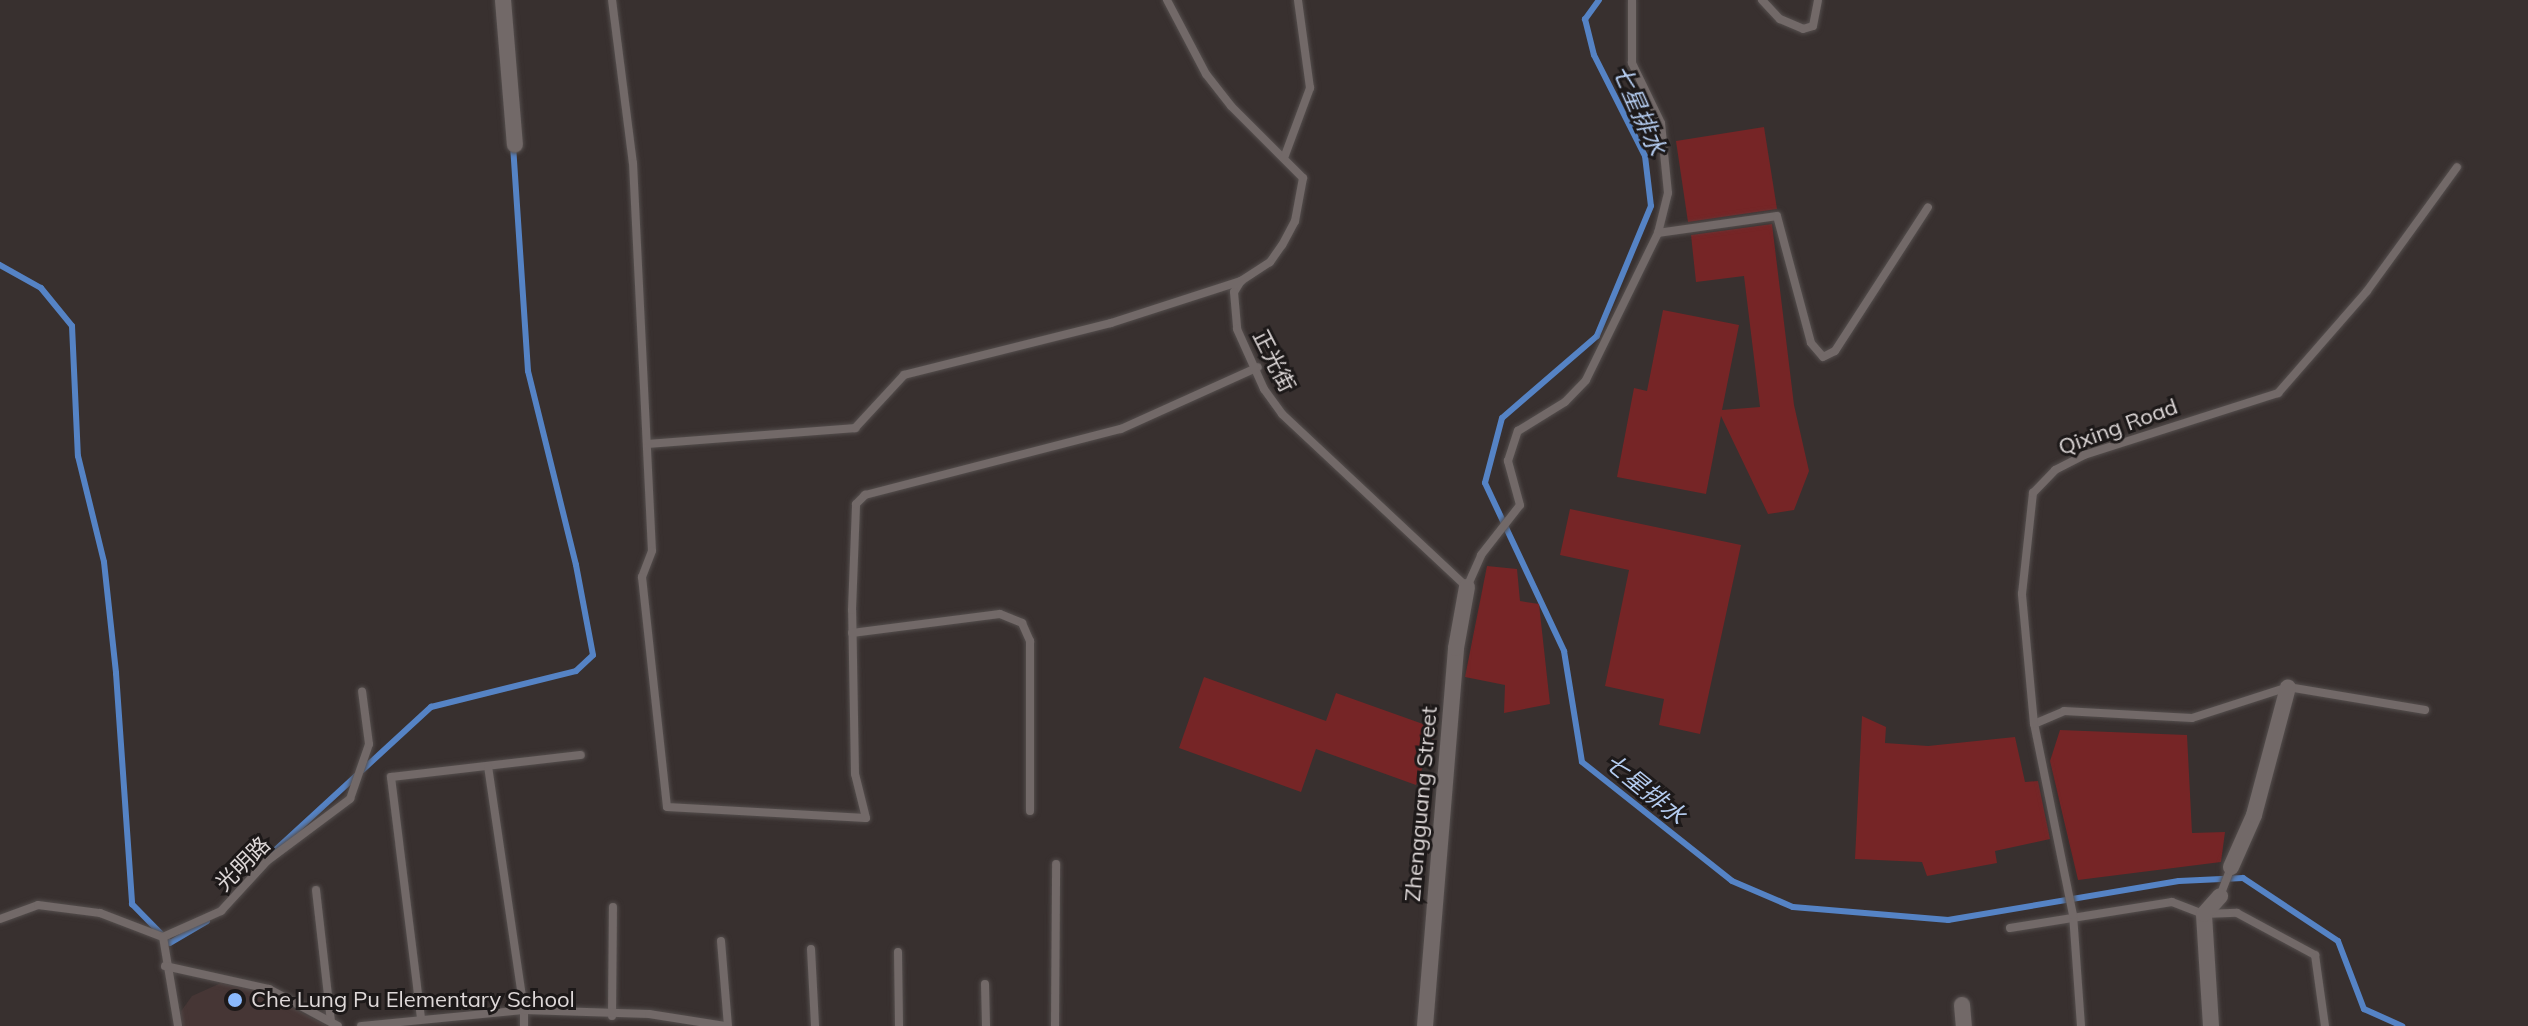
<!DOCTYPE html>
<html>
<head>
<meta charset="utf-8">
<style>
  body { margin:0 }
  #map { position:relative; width:2528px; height:1026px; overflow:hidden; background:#38302f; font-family:Mulish,"Noto Sans TC",sans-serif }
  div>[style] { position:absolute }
  .built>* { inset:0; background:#463635 }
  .stream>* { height:6px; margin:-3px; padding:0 3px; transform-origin:3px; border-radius:3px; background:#5583c5 }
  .building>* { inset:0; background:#762526 }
  .roads { filter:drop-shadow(0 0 2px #544e4d) drop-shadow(0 0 2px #544e4d) }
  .service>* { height:8px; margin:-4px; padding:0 4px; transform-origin:4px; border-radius:4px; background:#726968 }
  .minor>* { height:16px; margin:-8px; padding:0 8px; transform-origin:8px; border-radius:8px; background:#726968 }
  .dots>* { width:22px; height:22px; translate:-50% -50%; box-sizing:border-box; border:4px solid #1d1919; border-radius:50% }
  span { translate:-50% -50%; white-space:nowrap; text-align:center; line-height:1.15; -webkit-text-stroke:6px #1d1919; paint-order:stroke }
  .street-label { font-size:22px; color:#ded8d8 }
  .poi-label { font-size:22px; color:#ded8d8 }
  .left { translate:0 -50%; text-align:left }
  .water-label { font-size:24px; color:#b4ccf0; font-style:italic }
</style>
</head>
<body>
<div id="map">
  <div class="built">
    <div style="clip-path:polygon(221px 983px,258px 991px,328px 1026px,183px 1026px,179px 1014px,192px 996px)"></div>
  </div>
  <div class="stream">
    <div style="left:1599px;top:0;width:24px;rotate:126deg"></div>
    <div style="left:1585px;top:19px;width:37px;rotate:76deg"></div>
    <div style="left:1594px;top:55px;width:113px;rotate:63.2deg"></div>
    <div style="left:1645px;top:156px;width:50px;rotate:83.2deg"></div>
    <div style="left:1651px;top:206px;width:141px;rotate:112.6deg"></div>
    <div style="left:1597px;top:336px;width:125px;rotate:139.2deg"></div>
    <div style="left:1502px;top:418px;width:67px;rotate:104.7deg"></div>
    <div style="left:1485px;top:483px;width:186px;rotate:64.8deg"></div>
    <div style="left:1564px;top:651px;width:112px;rotate:80.8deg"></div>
    <div style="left:1582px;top:762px;width:191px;rotate:38.4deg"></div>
    <div style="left:1732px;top:881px;width:66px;rotate:23.1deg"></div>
    <div style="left:1793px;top:907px;width:156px;rotate:4.8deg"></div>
    <div style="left:1948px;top:920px;width:234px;rotate:-9.6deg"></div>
    <div style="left:2179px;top:881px;width:64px;rotate:-2.7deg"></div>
    <div style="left:2243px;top:878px;width:114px;rotate:33.6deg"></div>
    <div style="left:2338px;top:941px;width:73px;rotate:69.1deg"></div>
    <div style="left:2364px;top:1009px;width:42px;rotate:24.1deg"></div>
    <div style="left:0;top:265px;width:47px;rotate:29.3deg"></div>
    <div style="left:41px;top:288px;width:49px;rotate:50.8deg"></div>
    <div style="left:72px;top:326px;width:130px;rotate:87.4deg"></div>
    <div style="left:78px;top:456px;width:109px;rotate:76.2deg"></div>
    <div style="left:104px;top:562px;width:112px;rotate:83.8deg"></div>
    <div style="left:116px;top:673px;width:232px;rotate:86deg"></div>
    <div style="left:132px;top:904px;width:54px;rotate:45.7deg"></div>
    <div style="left:170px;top:943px;width:43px;rotate:-30.7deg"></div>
    <div style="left:270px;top:855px;width:219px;rotate:-42.6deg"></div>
    <div style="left:431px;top:707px;width:149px;rotate:-13.9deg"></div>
    <div style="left:576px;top:671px;width:23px;rotate:-43deg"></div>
    <div style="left:593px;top:655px;width:92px;rotate:-100.7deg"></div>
    <div style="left:576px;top:565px;width:200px;rotate:-103.9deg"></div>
    <div style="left:528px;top:371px;width:226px;rotate:-93.8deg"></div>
  </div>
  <div class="building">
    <div style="clip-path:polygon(1764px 127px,1777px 209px,1688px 222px,1676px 141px)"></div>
    <div style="clip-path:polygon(1772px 224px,1794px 405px,1809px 471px,1794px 510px,1768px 514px,1721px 416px,1706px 494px,1617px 477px,1634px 388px,1647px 391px,1663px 310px,1739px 325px,1722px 410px,1760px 407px,1744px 276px,1696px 282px,1691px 235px)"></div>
    <div style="clip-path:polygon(1570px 509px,1741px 545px,1700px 734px,1659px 725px,1664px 699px,1605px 686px,1629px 570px,1560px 555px)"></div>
    <div style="clip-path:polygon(1487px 566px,1517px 569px,1520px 601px,1539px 604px,1550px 704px,1504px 713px,1505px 685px,1465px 677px)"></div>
    <div style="clip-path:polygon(1204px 677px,1326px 721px,1336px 693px,1437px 729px,1416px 785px,1316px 749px,1301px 792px,1179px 748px)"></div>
    <div style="clip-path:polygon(1862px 716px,1886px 727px,1885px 743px,1928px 746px,2015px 737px,2025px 782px,2038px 781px,2050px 839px,1995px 851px,1997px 863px,1927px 876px,1922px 862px,1855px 859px)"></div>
    <div style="clip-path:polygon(2060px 730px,2187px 735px,2192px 833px,2225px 832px,2221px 862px,2078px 880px,2050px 761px)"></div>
  </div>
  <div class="roads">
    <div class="service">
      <div style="left:612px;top:0;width:164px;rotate:82.7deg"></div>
      <div style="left:633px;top:163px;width:388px;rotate:87.2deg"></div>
      <div style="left:652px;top:551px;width:28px;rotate:111deg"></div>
      <div style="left:642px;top:577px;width:231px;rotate:83.8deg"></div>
      <div style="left:667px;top:807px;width:199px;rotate:3.2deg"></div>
      <div style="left:866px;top:818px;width:45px;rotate:-104deg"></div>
      <div style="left:855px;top:774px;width:164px;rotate:-91deg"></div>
      <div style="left:852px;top:610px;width:106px;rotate:-87.8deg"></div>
      <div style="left:856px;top:504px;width:13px;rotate:-45deg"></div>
      <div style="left:865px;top:495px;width:264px;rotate:-14.5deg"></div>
      <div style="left:1121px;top:429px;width:150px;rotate:-24.3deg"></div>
      <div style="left:1167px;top:0;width:84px;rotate:62.2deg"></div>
      <div style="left:1206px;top:74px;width:41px;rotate:52deg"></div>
      <div style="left:1231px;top:106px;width:102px;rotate:45deg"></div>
      <div style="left:1303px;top:178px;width:44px;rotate:100.5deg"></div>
      <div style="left:1295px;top:221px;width:27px;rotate:118deg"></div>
      <div style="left:1282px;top:245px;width:21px;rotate:125deg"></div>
      <div style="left:1270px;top:262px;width:35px;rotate:147deg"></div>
      <div style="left:1241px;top:281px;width:13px;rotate:122deg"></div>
      <div style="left:1234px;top:292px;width:37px;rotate:85deg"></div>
      <div style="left:1237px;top:329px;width:66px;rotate:65.8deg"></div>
      <div style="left:1264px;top:389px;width:31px;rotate:54deg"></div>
      <div style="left:1282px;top:414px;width:253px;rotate:43.1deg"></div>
      <div style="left:1467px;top:587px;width:35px;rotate:-66deg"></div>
      <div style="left:1481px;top:555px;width:63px;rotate:-52deg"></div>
      <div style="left:1520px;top:505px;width:46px;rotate:-105.3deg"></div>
      <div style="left:1508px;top:461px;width:32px;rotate:-72deg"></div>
      <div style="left:1518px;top:431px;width:55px;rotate:-31.7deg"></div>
      <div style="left:1565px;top:402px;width:30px;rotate:-46deg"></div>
      <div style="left:1586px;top:380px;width:164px;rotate:-63.9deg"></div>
      <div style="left:1658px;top:233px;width:41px;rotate:-76deg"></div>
      <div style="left:1668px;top:193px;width:70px;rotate:-95.7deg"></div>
      <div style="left:1661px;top:123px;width:67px;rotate:-115.8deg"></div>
      <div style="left:1632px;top:63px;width:63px;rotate:-90deg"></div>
      <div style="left:1762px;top:0;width:26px;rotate:47deg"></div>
      <div style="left:1780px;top:19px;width:25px;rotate:23deg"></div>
      <div style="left:1803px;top:29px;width:10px;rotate:-17deg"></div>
      <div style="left:1813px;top:26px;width:26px;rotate:-79deg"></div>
      <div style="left:1284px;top:158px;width:75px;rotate:-69.6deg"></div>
      <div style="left:1310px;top:88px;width:89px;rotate:-97.8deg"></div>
      <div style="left:1658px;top:233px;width:120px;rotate:-8.1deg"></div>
      <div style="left:1777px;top:216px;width:131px;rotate:75deg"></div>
      <div style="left:1811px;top:343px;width:18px;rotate:49deg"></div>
      <div style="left:1823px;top:357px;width:13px;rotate:-27deg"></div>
      <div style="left:1835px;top:351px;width:171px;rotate:-57.1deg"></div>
      <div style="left:648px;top:444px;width:208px;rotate:-4.4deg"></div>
      <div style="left:855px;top:428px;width:72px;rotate:-47.2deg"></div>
      <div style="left:904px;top:375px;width:213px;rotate:-14.1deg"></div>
      <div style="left:1111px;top:323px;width:137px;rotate:-17.9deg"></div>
      <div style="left:852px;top:633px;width:149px;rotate:-7.3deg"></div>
      <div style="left:1000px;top:614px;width:24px;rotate:22deg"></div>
      <div style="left:1022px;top:623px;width:20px;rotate:66deg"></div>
      <div style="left:1030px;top:641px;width:170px;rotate:90deg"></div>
      <div style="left:2034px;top:724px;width:33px;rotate:-23deg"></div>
      <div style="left:2064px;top:711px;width:128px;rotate:3.1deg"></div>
      <div style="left:2192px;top:718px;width:101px;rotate:-17.9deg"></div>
      <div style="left:2288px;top:687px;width:139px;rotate:9.5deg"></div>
      <div style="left:316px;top:890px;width:132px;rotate:83.5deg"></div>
      <div style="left:2220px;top:896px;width:31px;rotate:-69deg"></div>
      <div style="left:0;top:919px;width:40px;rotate:-20.2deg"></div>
      <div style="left:38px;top:905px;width:63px;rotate:7.4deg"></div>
      <div style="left:100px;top:913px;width:67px;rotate:20.9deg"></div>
      <div style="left:163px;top:937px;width:64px;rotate:-24.1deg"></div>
      <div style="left:221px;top:911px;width:68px;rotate:-47.4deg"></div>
      <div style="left:267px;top:861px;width:104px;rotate:-36.8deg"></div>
      <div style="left:350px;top:799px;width:58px;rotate:-70.9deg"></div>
      <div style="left:369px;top:744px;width:53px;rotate:-97.5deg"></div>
      <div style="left:2010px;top:928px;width:164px;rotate:-9.1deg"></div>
      <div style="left:2172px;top:902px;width:34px;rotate:21deg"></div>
      <div style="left:2204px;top:914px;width:33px;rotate:-2deg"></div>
      <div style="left:2237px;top:913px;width:89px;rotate:28.3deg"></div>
      <div style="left:2315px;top:955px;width:72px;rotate:82deg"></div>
      <div style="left:163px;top:937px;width:90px;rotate:80.4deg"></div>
      <div style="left:721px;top:941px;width:85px;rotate:85.3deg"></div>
      <div style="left:811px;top:949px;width:77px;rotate:87deg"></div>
      <div style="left:898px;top:952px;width:74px;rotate:89.2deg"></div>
      <div style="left:165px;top:966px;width:107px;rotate:12.5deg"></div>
      <div style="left:269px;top:989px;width:78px;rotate:28.2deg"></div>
      <div style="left:985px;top:984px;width:42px;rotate:88.6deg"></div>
      <div style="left:612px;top:1016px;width:109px;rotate:-89.5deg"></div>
      <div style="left:421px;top:1018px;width:243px;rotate:-97.1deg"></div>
      <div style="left:391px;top:777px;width:191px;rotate:-6.6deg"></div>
      <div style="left:361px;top:1026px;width:164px;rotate:-5.6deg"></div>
      <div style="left:524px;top:1010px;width:246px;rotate:-98.4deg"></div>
      <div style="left:524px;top:1026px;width:16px;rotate:-90deg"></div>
      <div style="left:524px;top:1010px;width:125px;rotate:1.8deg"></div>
      <div style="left:649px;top:1014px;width:77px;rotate:9deg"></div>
      <div style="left:1055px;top:1026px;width:162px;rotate:-89.6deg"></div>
      <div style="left:2081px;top:1026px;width:111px;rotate:-94.1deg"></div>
      <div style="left:2073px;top:915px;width:195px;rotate:-101.5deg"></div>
      <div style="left:2034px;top:724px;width:131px;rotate:-95.3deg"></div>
      <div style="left:2022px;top:594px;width:102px;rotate:-83.8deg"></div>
      <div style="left:2033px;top:493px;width:32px;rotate:-46deg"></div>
      <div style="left:2055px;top:470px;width:33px;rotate:-27deg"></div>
      <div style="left:2084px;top:455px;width:204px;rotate:-17.7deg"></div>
      <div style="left:2278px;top:393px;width:135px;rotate:-48.9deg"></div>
      <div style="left:2367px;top:291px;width:153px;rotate:-54deg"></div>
    </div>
    <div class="minor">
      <div style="left:503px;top:0;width:145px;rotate:85.3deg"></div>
      <div style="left:2231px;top:867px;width:57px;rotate:-66.1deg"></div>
      <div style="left:2254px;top:815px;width:132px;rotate:-75.1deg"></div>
      <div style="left:1962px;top:1005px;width:21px;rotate:85deg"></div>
      <div style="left:1425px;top:1026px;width:379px;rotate:-85.3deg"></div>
      <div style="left:1456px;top:648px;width:62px;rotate:-79.8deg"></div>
      <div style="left:2211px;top:1026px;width:112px;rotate:-93.6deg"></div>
      <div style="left:2204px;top:914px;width:24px;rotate:-48deg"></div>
    </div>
  </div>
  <div class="dots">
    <div style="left:235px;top:1000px;background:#8bb9fc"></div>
  </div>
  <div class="street-label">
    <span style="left:1274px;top:361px;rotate:63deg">正光街</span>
    <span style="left:2118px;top:427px;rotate:-20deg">Qixing Road</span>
    <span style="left:1421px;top:804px;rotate:-85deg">Zhengguang Street</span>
    <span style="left:243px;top:864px;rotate:-45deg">光明路</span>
  </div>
  <div class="poi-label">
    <span class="left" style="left:251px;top:1000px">Che Lung Pu Elementary School</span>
  </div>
  <div class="water-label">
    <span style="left:1639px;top:110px;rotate:66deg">七星排水</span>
    <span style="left:1645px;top:789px;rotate:39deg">七星排水</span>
  </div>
</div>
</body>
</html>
